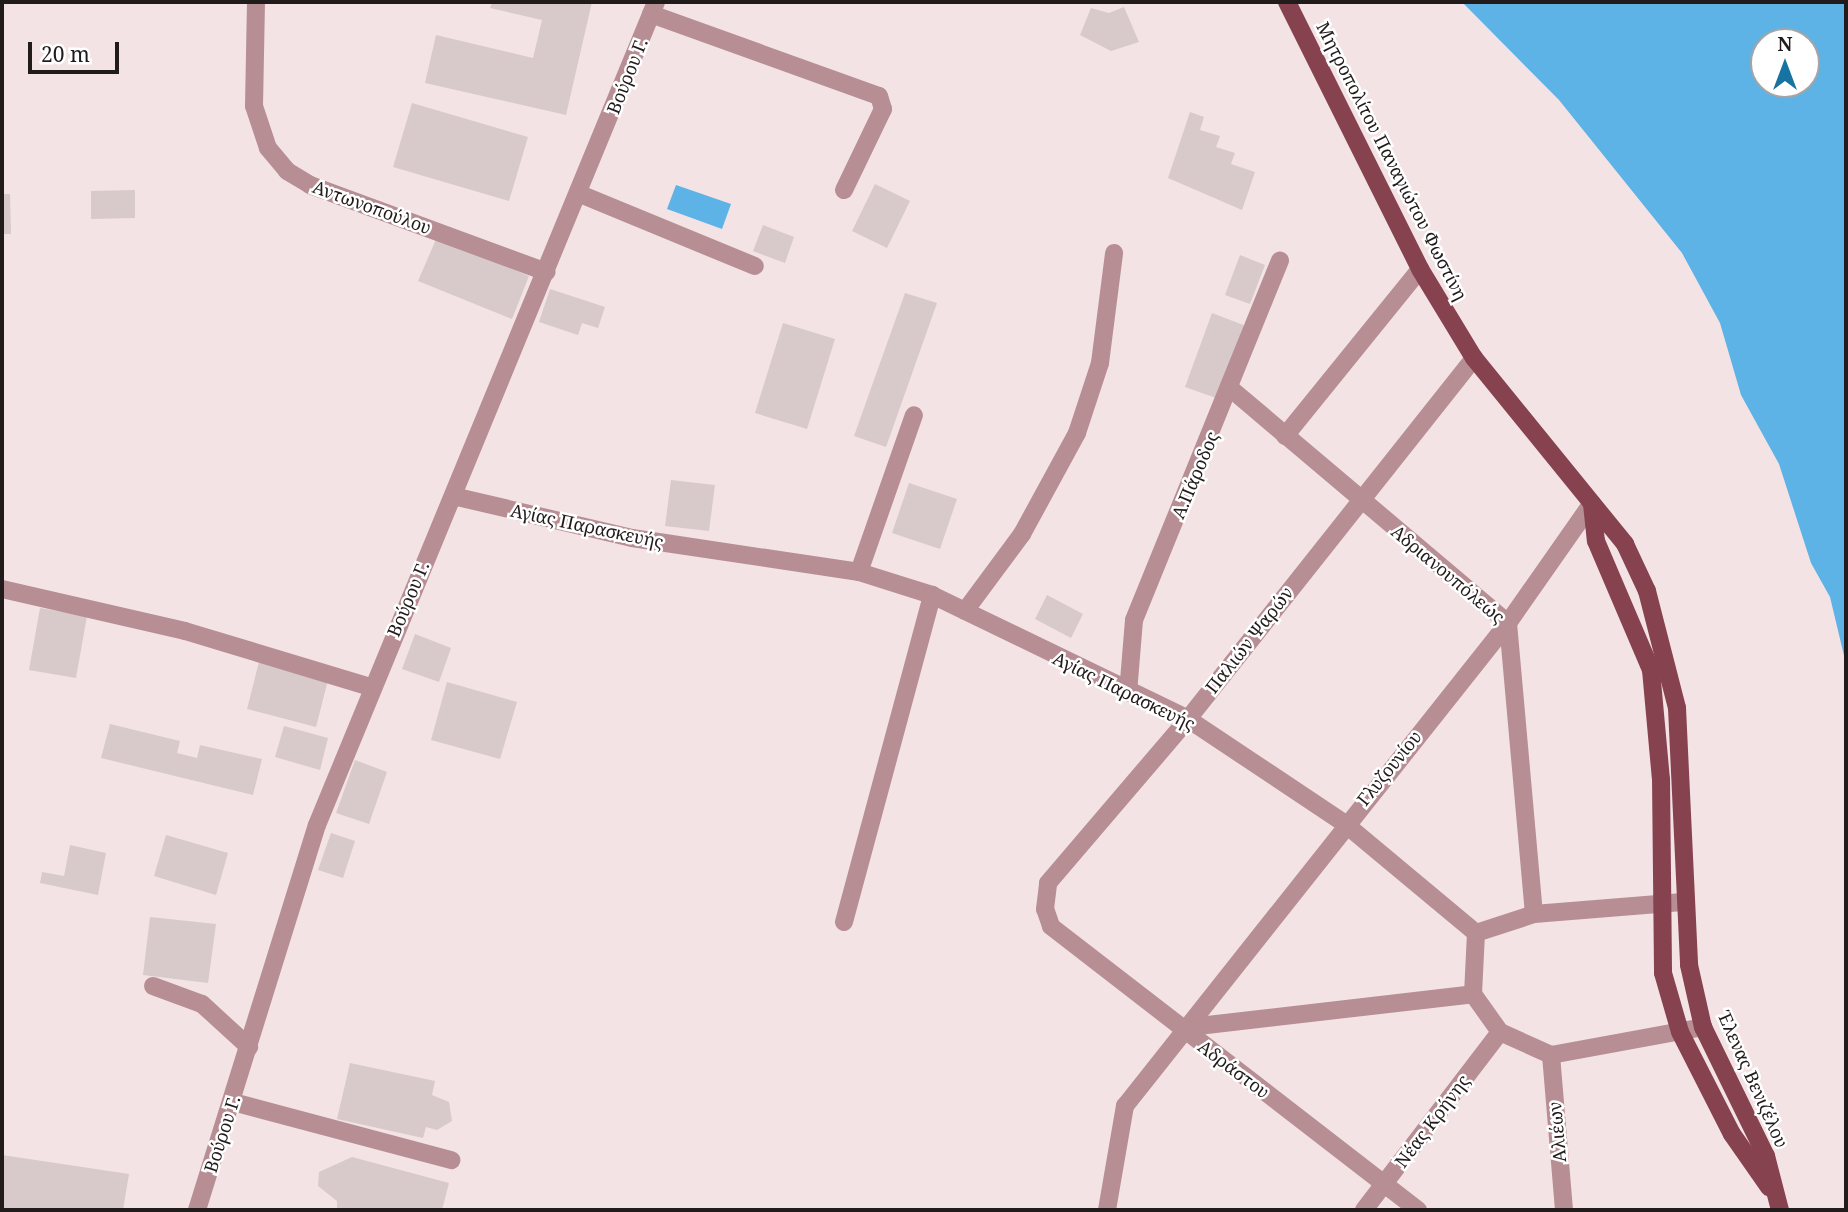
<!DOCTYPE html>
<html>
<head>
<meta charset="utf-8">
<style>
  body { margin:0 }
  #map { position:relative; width:1848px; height:1212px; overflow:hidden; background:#f3e3e5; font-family:"Noto Serif",serif }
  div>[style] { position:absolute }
  .water>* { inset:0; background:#5db3e6 }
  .building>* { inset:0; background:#d8c9cb }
  .lane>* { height:18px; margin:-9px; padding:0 9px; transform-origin:9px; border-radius:9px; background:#b78e93 }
  .street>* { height:18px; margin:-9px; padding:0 9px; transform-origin:9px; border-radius:9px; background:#b78e93 }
  .primary>* { height:18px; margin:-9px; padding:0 9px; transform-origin:9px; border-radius:9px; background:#87424f }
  span { translate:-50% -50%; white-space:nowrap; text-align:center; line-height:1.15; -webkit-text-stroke:5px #fff; paint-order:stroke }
  .street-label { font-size:18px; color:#211b1c }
  .frame { position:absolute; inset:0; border:4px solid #211b1c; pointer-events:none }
  .north { position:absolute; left:1750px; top:28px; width:70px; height:70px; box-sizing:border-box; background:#fff; border:2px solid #a6a4a4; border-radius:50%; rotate:0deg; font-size:19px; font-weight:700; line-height:28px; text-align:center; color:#211b1c }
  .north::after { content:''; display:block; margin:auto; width:24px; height:32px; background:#1773a1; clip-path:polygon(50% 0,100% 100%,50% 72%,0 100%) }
  .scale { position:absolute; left:28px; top:42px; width:91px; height:32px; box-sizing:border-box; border:4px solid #211b1c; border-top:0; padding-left:9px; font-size:21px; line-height:24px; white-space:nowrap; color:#211b1c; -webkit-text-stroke:5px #fff; paint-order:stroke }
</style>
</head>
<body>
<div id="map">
  <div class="water">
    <div style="clip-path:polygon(evenodd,1462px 2px,1846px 2px,1846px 664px,1830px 597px,1811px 563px,1779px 464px,1741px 395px,1720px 323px,1682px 253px,1559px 100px,1462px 2px,1764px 42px,1806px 42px,1806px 84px,1764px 84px,1764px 42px)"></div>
    <div style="clip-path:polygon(676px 185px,731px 204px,722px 229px,667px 209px)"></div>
  </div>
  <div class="building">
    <div style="clip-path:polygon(492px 2px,592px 2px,566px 115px,425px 83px,436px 35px,533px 58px,542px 20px,490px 8px)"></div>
    <div style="clip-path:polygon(1124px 7px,1139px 42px,1111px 51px,1080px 35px,1091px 8px,1109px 13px)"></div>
    <div style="clip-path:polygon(412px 103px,528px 137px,509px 201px,393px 167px)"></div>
    <div style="clip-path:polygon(1190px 112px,1204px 117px,1200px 130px,1220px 136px,1216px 147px,1235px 153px,1231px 164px,1255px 172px,1242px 210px,1168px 178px)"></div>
    <div style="clip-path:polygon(875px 184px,910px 201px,887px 248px,852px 231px)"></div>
    <div style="clip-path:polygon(135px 190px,135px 218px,91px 219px,91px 191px)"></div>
    <div style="clip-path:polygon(2px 194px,10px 194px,11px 234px,2px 234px)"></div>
    <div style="clip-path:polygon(763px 225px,794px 237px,785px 263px,753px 251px)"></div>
    <div style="clip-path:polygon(437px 237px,529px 276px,512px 319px,418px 281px)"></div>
    <div style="clip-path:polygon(1240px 255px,1265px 265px,1250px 304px,1225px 295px)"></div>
    <div style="clip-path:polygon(550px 289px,605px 307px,598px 328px,582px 323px,578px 335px,539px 322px)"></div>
    <div style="clip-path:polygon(905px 293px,937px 303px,886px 447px,854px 436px)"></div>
    <div style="clip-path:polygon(1212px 313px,1246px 326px,1219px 399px,1185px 387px)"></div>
    <div style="clip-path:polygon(783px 323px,835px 339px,807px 429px,755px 413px)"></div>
    <div style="clip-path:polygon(671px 480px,715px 485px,709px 531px,665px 526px)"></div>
    <div style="clip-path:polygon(909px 483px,957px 499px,940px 549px,892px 533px)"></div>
    <div style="clip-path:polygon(1047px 595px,1083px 614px,1071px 638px,1035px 619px)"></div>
    <div style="clip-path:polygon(40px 608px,87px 616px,76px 678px,29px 670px)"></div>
    <div style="clip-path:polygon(415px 634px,451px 648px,439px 682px,402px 669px)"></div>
    <div style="clip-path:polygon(259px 662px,328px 680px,316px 727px,247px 709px)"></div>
    <div style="clip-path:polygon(447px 682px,517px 702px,500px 759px,431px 740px)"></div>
    <div style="clip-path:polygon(110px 724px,180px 741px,177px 753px,197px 758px,200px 745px,262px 759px,253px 795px,101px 758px)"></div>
    <div style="clip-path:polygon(284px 726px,328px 738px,320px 770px,275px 757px)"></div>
    <div style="clip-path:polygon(355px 760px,387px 772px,369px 824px,336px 813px)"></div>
    <div style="clip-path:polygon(331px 833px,355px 841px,343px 878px,318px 870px)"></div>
    <div style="clip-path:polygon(166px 835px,228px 853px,216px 895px,154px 876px)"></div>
    <div style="clip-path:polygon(70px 845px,106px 853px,98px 895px,40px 883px,42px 872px,64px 876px)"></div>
    <div style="clip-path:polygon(150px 917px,216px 924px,208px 983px,143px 975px)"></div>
    <div style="clip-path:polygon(350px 1063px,435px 1081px,432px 1095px,449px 1102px,452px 1121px,437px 1130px,426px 1127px,423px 1138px,337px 1119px)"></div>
    <div style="clip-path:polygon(2px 1155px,129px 1174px,123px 1210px,2px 1210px)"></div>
    <div style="clip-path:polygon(352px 1157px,449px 1183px,442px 1210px,337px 1210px,337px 1201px,318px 1186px,319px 1172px)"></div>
  </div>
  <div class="lane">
    <div style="left:651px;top:14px;width:242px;rotate:19.8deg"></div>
    <div style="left:879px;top:96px;width:14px;rotate:73deg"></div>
    <div style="left:883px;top:109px;width:90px;rotate:115.7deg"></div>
    <div style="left:580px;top:194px;width:189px;rotate:22.4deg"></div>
    <div style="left:859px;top:572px;width:166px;rotate:-70.7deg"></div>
    <div style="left:965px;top:611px;width:96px;rotate:-53.5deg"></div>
    <div style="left:1022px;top:534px;width:115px;rotate:-61.4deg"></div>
    <div style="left:1077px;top:433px;width:74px;rotate:-71.8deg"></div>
    <div style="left:1100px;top:363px;width:111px;rotate:-82.7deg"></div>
    <div style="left:153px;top:986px;width:52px;rotate:20.2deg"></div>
    <div style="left:202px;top:1004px;width:64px;rotate:42.5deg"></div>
    <div style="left:233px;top:1102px;width:226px;rotate:14.9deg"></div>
  </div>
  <div class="street">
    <div style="left:256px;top:2px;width:104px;rotate:91.1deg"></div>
    <div style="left:254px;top:106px;width:44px;rotate:71.6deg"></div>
    <div style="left:268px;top:148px;width:30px;rotate:50deg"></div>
    <div style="left:287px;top:171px;width:27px;rotate:31deg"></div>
    <div style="left:310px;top:185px;width:252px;rotate:20.2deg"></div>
    <div style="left:1231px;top:389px;width:363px;rotate:40.2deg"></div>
    <div style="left:1508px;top:623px;width:292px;rotate:84.9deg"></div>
    <div style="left:1285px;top:436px;width:215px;rotate:-51deg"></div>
    <div style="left:453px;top:496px;width:184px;rotate:13.2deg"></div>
    <div style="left:632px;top:538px;width:230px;rotate:8.5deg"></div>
    <div style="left:859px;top:572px;width:77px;rotate:17.5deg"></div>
    <div style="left:932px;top:595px;width:284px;rotate:25.8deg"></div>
    <div style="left:1188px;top:719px;width:187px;rotate:33.7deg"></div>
    <div style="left:1344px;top:823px;width:172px;rotate:39.8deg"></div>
    <div style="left:1476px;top:933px;width:61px;rotate:92.8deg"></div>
    <div style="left:1473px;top:994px;width:47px;rotate:54.6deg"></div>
    <div style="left:1500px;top:1032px;width:56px;rotate:24.3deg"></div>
    <div style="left:1551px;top:1055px;width:155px;rotate:-10.4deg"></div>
    <div style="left:2px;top:589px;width:188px;rotate:12.9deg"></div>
    <div style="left:185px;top:631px;width:194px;rotate:16.8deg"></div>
    <div style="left:1128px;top:693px;width:73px;rotate:-85.3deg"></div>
    <div style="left:1134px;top:620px;width:388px;rotate:-67.9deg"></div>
    <div style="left:844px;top:922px;width:339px;rotate:-74.9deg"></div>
    <div style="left:1476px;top:933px;width:61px;rotate:-18.1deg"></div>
    <div style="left:1534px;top:914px;width:149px;rotate:-4.6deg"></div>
    <div style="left:1181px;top:1028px;width:294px;rotate:-6.6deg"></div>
    <div style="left:1551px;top:1055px;width:156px;rotate:85.2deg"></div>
    <div style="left:197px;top:1210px;width:403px;rotate:-72.7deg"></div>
    <div style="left:317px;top:825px;width:890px;rotate:-67.61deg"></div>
    <div style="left:1107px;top:1210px;width:106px;rotate:-80.2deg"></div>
    <div style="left:1125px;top:1106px;width:616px;rotate:-51.59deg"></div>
    <div style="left:1508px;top:623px;width:146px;rotate:-55deg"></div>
    <div style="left:1364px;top:1210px;width:224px;rotate:-52.6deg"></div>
    <div style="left:1418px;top:1210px;width:464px;rotate:-142.3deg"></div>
    <div style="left:1051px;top:926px;width:18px;rotate:-109deg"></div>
    <div style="left:1045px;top:909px;width:26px;rotate:-83deg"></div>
    <div style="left:1048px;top:883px;width:216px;rotate:-49.5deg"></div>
    <div style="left:1188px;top:719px;width:461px;rotate:-51.6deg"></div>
  </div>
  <div class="primary">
    <div style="left:1287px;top:2px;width:298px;rotate:63.5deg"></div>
    <div style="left:1420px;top:269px;width:104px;rotate:58.8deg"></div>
    <div style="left:1474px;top:358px;width:240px;rotate:50.9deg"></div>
    <div style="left:1625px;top:544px;width:52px;rotate:64.9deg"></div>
    <div style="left:1647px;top:591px;width:121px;rotate:75.6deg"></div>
    <div style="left:1677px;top:708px;width:257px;rotate:87.3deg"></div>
    <div style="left:1689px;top:965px;width:64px;rotate:77.3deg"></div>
    <div style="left:1703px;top:1027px;width:144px;rotate:64deg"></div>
    <div style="left:1766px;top:1156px;width:56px;rotate:75.5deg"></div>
    <div style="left:1592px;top:504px;width:37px;rotate:84deg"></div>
    <div style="left:1596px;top:541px;width:140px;rotate:66.9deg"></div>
    <div style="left:1651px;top:670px;width:109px;rotate:84.8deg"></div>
    <div style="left:1661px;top:779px;width:194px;rotate:89.4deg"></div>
    <div style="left:1663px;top:973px;width:61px;rotate:73.9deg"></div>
    <div style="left:1680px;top:1032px;width:114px;rotate:63deg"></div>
    <div style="left:1732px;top:1134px;width:65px;rotate:55.1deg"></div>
  </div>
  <div class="street-label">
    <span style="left:627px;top:76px;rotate:-68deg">Βούρου Γ.</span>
    <span style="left:1392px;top:161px;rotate:63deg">Μητροπολίτου Παναγιώτου Φωστίνη</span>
    <span style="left:372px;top:207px;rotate:20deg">Αντωνοπούλου</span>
    <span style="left:1195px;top:475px;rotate:-67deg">Α.Πάροδος</span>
    <span style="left:587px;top:526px;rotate:12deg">Αγίας Παρασκευής</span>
    <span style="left:1448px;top:574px;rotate:40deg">Αδριανουπόλεώς</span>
    <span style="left:408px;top:599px;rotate:-67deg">Βούρου Γ.</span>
    <span style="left:1249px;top:640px;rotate:-52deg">Παλιών Ψαρών</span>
    <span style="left:1124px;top:691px;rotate:26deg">Αγίας Παρασκευής</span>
    <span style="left:1389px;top:768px;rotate:-51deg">Γλυζουνίου</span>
    <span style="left:1234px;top:1069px;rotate:37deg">Αδράστου</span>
    <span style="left:1753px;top:1079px;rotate:66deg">Έλενας Βενιζέλου</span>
    <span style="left:1432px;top:1121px;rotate:-53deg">Νέας Κρήνης</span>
    <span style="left:1557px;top:1132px;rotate:-95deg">Αλιέων</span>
    <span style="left:222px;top:1134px;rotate:-72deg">Βούρου Γ.</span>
  </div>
  <div class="frame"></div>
  <div class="north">N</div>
  <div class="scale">20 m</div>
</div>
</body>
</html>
